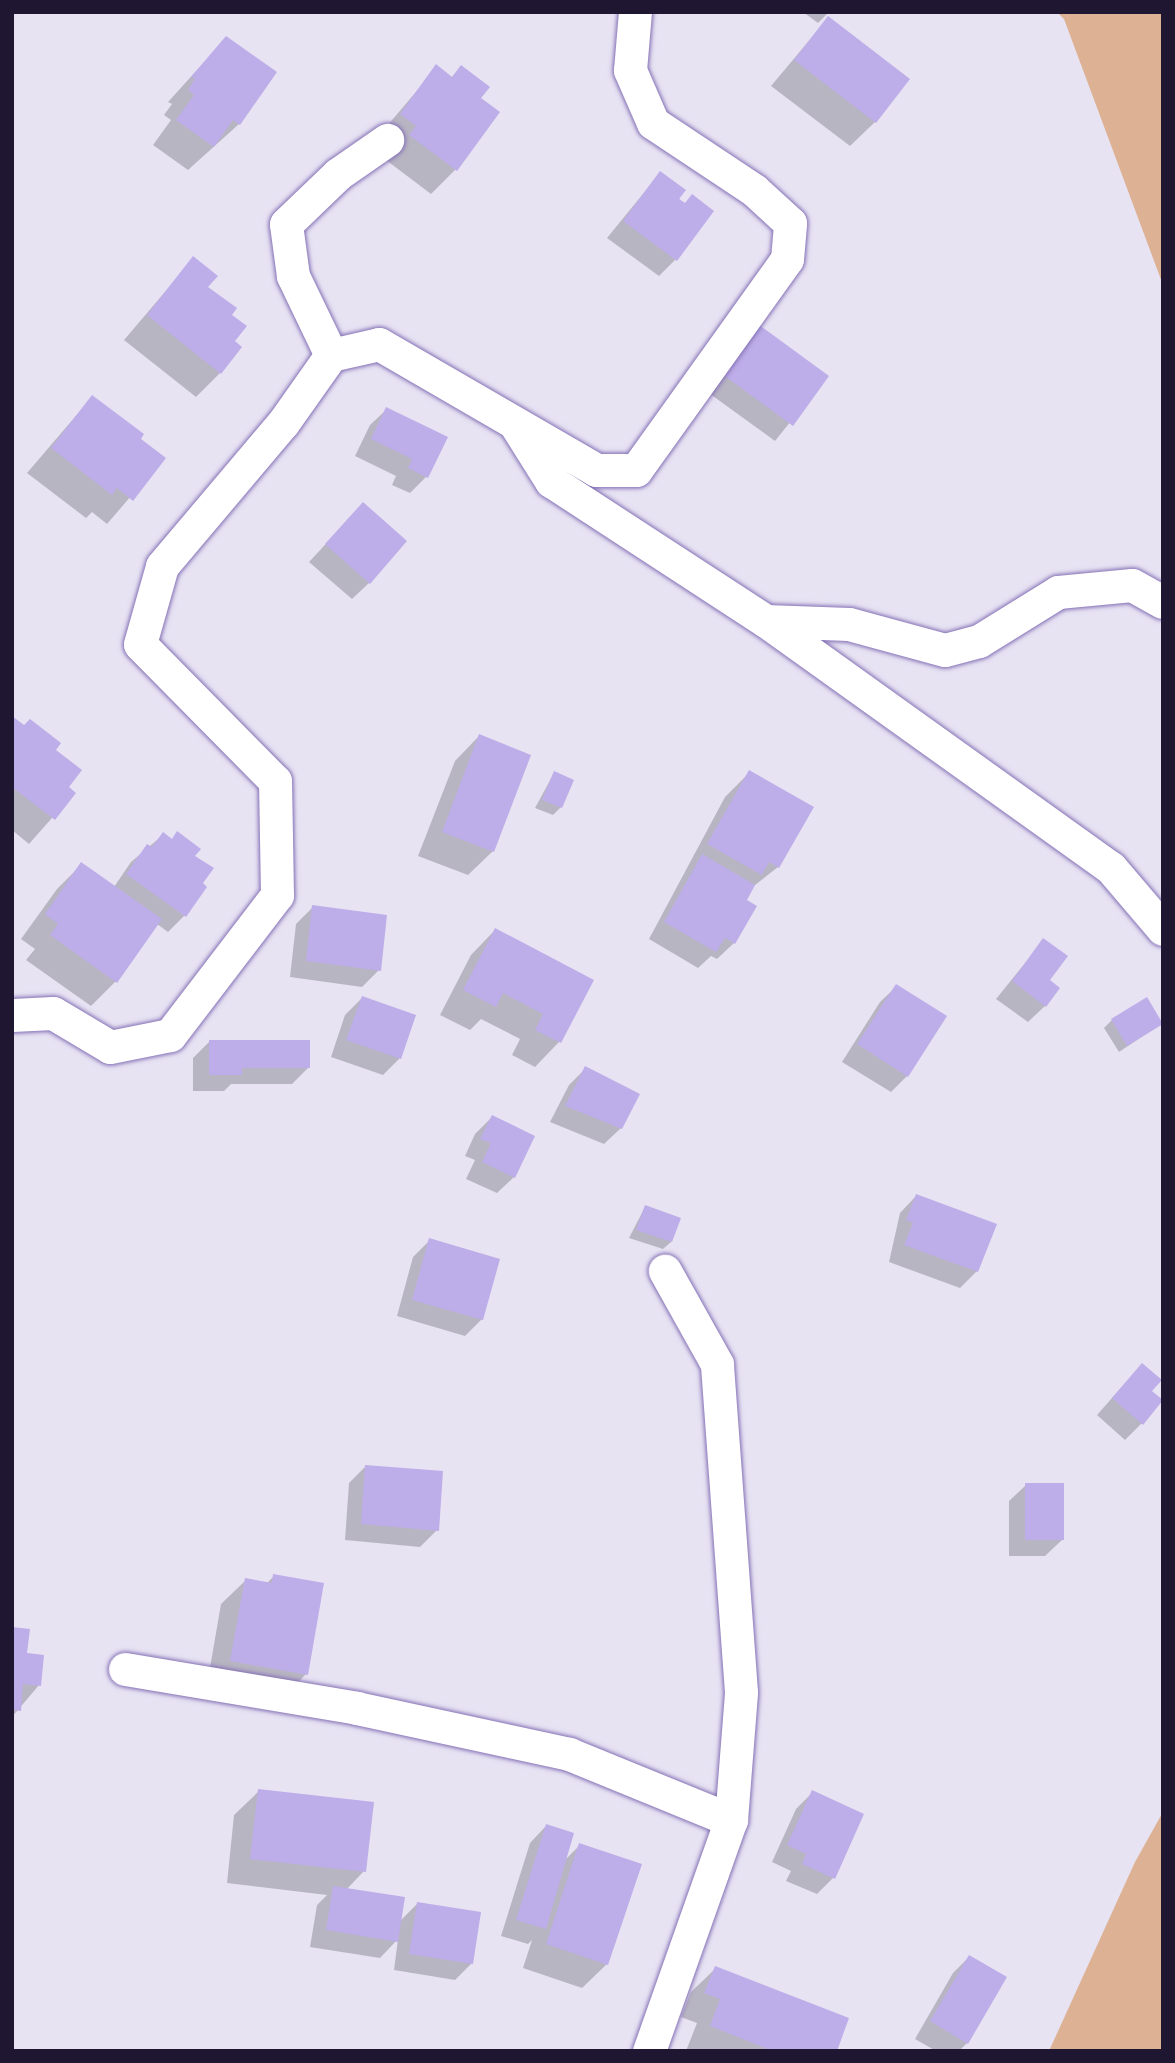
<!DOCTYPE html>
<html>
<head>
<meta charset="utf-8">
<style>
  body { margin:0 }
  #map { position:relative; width:1175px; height:2063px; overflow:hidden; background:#e7e3f3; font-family:Raleway,sans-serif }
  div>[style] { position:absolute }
  .green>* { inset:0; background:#ddb193 }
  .shadow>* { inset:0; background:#0003 }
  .building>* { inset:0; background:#bdade8 }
  .roads { filter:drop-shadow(0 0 2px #8571b6) drop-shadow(0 0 2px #8571b6) }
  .minor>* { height:33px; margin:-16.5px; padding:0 16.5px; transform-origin:16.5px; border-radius:16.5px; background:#fff }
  span { translate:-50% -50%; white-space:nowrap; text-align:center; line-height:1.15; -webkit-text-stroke:6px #f3f3f3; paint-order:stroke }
  .frame { position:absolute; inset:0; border:14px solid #1f1632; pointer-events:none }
</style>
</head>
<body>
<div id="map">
  <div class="green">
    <div style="clip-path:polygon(1057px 12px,1163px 12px,1163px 285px,1064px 19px)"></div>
    <div style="clip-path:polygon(1163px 1812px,1163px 2051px,1049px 2051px,1135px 1862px)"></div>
  </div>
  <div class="shadow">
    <div style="clip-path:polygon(803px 12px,829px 12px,818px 23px)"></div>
    <div style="clip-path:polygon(828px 18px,875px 122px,850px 146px,771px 86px)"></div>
    <div style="clip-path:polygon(226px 38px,239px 124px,188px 170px,153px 145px,171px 120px,164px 115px,172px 104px,168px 102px)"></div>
    <div style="clip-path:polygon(437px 67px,451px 78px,461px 68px,479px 98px,456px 169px,431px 194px,386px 160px,376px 139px)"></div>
    <div style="clip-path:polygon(660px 173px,684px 205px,675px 260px,659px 276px,607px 238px)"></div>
    <div style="clip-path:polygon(193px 259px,206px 287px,230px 315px,232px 341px,220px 373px,196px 397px,124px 340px)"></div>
    <div style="clip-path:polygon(742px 343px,826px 377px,775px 441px,706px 391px)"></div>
    <div style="clip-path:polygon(92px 397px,163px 459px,107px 524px,92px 512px,86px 518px,27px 473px)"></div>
    <div style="clip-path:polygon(387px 409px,426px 477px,410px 493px,392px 485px,396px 476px,355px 456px,370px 425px)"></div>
    <div style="clip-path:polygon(363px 504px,369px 583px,352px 599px,309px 562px)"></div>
    <div style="clip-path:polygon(12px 718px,53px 750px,66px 787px,74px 793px,29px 844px,12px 830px)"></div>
    <div style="clip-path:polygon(479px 736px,493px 851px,468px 875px,418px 856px,455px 761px)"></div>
    <div style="clip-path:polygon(554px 773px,561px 807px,553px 815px,535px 808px)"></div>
    <div style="clip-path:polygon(749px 773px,778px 867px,750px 889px,734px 943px,717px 959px,711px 956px,698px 968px,649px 939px,725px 797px)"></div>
    <div style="clip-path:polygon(163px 835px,193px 856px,201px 884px,185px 915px,168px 932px,157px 924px,115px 982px,91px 1006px,26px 960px,35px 949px,21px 939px,57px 889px,82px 864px,114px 887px,131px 862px)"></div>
    <div style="clip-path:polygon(313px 907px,379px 970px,362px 987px,290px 977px,296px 924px)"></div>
    <div style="clip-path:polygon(495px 930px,591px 981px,559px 1042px,535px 1067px,512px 1055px,520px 1039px,481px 1019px,470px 1030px,440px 1015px,471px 955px)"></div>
    <div style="clip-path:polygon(1043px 941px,1045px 1006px,1028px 1022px,996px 999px)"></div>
    <div style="clip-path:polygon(897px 986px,907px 1076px,891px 1092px,842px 1062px,880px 1002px)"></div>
    <div style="clip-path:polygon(362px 998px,400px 1058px,383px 1075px,331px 1057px,345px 1015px)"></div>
    <div style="clip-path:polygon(1112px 1020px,1161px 1024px,1119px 1052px,1104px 1028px)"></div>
    <div style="clip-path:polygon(209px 1042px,309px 1067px,292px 1084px,231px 1084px,224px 1091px,193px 1091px,193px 1058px)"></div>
    <div style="clip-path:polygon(586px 1068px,621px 1128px,604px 1144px,550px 1122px,569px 1085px)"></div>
    <div style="clip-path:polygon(492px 1117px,514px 1177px,497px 1193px,466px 1179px,475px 1160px,465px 1156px,475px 1134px)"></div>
    <div style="clip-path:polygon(916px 1196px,977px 1271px,960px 1288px,889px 1262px,900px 1213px)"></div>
    <div style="clip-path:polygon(645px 1207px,671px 1242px,663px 1249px,629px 1238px)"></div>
    <div style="clip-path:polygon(430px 1240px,482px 1319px,465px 1336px,397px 1316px,413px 1257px)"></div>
    <div style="clip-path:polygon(1126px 1382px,1149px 1391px,1142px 1423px,1125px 1440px,1097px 1415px)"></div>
    <div style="clip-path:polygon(365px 1467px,437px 1530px,420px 1547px,345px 1540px,349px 1483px)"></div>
    <div style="clip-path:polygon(1026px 1485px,1062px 1540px,1045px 1556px,1009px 1556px,1009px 1501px)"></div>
    <div style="clip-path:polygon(274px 1576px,306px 1674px,282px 1699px,207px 1685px,221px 1604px,246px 1580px,266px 1584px)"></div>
    <div style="clip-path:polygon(12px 1629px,39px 1685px,12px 1717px)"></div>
    <div style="clip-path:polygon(259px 1791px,364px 1871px,346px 1890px,399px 1922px,418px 1903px,472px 1963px,455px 1980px,394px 1970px,398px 1939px,380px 1958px,310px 1947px,317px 1905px,327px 1895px,227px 1883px,234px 1815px)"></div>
    <div style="clip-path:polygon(812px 1793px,833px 1878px,817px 1894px,786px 1881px,791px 1871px,772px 1862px,796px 1809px)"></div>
    <div style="clip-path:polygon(546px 1826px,564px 1861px,580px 1845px,607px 1964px,582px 1988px,523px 1968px,532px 1940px,528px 1944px,501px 1936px,530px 1843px)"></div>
    <div style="clip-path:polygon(969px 1957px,967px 2043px,959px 2051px,936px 2051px,915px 2039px,953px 1973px)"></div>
    <div style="clip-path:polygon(716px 1968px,835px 2051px,686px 2051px,697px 2023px,681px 2017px,691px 1992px)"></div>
  </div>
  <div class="building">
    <div style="clip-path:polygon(828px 16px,910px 79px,876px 123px,794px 60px)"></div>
    <div style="clip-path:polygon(226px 36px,277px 72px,240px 125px,233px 120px,214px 147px,176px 120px,194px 95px,188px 90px,195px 79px,191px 77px)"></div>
    <div style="clip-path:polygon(436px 64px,452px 77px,461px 65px,490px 87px,481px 98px,500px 112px,457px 171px,409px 135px,416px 126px,400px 114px)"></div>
    <div style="clip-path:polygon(660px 171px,686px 190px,679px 199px,685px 203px,692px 194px,714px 211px,677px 261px,623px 221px)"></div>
    <div style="clip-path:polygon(193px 256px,218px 276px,208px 287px,237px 308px,232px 315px,247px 326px,235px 341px,242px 347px,221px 374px,147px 315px)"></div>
    <div style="clip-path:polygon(758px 324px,829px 376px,793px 426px,722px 374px)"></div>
    <div style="clip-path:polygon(92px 395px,144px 434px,141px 439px,166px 458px,133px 501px,117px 488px,112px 495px,51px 448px)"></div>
    <div style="clip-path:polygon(386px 407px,448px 437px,428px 478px,408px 468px,412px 459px,371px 439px)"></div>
    <div style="clip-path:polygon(363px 502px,407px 541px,370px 584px,325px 544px)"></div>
    <div style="clip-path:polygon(12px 716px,24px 725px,30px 719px,61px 743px,56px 750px,82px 770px,69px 787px,76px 793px,55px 820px,12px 787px)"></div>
    <div style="clip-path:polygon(479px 734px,531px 755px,494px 852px,442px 832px)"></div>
    <div style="clip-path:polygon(749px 770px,814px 807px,779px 868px,769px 862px,762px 875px,707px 844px)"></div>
    <div style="clip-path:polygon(554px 771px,574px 780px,562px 808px,542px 800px)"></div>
    <div style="clip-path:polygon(177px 831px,201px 849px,195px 856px,214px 868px,203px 883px,207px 887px,186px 917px,126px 874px,147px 844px,152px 847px,163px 832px,172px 839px)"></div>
    <div style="clip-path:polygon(702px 854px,755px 885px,747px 900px,757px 906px,735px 944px,725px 938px,716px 952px,664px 922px)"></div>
    <div style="clip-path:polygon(81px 862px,162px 919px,117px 983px,50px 935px,58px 924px,45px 914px)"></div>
    <div style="clip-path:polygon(312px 905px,387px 915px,381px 971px,306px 961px)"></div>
    <div style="clip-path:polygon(495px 928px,594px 980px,561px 1043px,535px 1030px,543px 1014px,503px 993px,496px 1007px,463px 990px)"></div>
    <div style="clip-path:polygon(1043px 938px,1068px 956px,1050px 980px,1060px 988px,1046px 1007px,1012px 981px)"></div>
    <div style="clip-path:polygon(896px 984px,947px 1016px,908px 1077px,857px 1044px)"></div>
    <div style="clip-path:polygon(362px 996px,416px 1015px,401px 1059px,346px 1040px)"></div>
    <div style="clip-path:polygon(1147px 997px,1163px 1024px,1127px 1046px,1111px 1019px)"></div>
    <div style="clip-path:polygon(209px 1040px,310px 1040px,310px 1068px,242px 1068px,242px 1075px,209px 1075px)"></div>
    <div style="clip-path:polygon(585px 1066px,640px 1094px,622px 1129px,565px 1106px)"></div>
    <div style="clip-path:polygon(492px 1115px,535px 1136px,515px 1178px,482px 1162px,491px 1143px,480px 1139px)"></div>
    <div style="clip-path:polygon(916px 1194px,997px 1224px,978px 1272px,904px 1245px,913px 1223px,906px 1220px)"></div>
    <div style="clip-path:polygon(645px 1205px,681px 1218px,672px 1242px,636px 1230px)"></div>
    <div style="clip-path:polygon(429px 1238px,500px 1259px,483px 1320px,412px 1300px)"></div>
    <div style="clip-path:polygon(1142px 1363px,1162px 1380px,1152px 1391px,1163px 1400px,1143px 1425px,1112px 1398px)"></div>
    <div style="clip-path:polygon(365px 1465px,443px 1471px,439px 1531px,361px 1524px)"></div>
    <div style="clip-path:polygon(1025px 1483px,1064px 1483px,1064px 1540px,1025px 1540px)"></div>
    <div style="clip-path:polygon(273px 1574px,324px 1583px,308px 1675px,230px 1661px,245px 1578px,272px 1583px)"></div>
    <div style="clip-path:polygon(12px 1627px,30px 1629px,27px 1653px,44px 1655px,41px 1686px,23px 1684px,21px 1711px,12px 1710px)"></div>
    <div style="clip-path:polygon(258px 1789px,374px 1802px,366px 1872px,250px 1859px)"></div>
    <div style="clip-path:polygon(812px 1790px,864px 1814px,835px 1879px,802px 1864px,806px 1854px,787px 1845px)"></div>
    <div style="clip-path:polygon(546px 1824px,574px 1833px,546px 1929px,516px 1920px)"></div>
    <div style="clip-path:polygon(579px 1843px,642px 1864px,608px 1965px,546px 1944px)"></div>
    <div style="clip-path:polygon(333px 1886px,405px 1897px,398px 1942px,326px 1930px)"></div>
    <div style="clip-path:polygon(417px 1902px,481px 1912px,473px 1964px,409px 1954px)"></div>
    <div style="clip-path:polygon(969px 1955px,1007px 1977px,968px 2044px,930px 2021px)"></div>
    <div style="clip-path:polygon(715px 1966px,849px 2018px,837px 2051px,773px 2051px,710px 2026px,720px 1999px,704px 1993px)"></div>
  </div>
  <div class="roads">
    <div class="minor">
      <div style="left:331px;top:355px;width:88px;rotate:-115.7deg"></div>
      <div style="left:293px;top:276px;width:52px;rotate:-97.7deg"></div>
      <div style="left:286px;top:224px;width:72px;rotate:-43.9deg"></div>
      <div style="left:338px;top:174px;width:60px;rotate:-34.8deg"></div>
      <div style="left:517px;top:427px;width:64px;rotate:57.8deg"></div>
      <div style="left:551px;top:481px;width:257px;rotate:33.1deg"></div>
      <div style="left:766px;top:621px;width:83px;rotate:2.1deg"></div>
      <div style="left:849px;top:624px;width:99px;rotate:15.2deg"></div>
      <div style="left:945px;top:650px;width:35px;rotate:-15deg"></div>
      <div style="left:979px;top:641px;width:93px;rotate:-31.8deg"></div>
      <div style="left:1058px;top:592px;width:74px;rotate:-5.4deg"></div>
      <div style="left:1132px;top:585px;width:35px;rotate:29deg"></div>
      <div style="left:766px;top:621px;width:424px;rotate:35.6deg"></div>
      <div style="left:1111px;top:868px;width:80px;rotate:49.6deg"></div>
      <div style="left:12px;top:1015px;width:41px;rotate:-2.8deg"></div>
      <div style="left:53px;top:1013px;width:66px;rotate:30.8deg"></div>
      <div style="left:110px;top:1047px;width:61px;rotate:-11.3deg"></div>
      <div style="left:170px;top:1035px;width:176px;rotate:-52.6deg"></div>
      <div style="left:277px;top:895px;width:114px;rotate:-91deg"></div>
      <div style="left:275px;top:781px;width:192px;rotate:-134.6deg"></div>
      <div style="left:140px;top:644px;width:81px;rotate:-74.2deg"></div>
      <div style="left:162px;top:566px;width:187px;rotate:-49.8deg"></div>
      <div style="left:283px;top:423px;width:83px;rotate:-54.8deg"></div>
      <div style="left:331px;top:355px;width:49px;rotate:-12.9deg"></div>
      <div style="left:379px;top:344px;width:251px;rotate:30.1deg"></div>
      <div style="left:596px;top:470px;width:40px"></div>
      <div style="left:636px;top:470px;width:259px;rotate:-54.4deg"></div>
      <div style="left:787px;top:259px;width:36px;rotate:-85deg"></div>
      <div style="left:790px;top:223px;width:49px;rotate:-137.5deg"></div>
      <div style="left:754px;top:190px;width:121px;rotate:-146.4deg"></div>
      <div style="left:653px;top:123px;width:58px;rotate:-113.5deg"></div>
      <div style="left:630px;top:70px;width:58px;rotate:-85.1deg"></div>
      <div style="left:125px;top:1669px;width:235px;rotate:9.5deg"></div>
      <div style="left:357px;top:1708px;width:217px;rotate:12.2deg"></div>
      <div style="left:569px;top:1754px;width:175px;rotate:22.2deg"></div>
      <div style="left:649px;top:2051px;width:245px;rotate:-70.5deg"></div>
      <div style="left:731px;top:1820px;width:128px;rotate:-85.5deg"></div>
      <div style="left:741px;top:1692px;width:329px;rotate:-94.2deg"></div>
      <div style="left:717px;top:1364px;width:107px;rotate:-119.2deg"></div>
    </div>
  </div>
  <div class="frame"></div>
</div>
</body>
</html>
